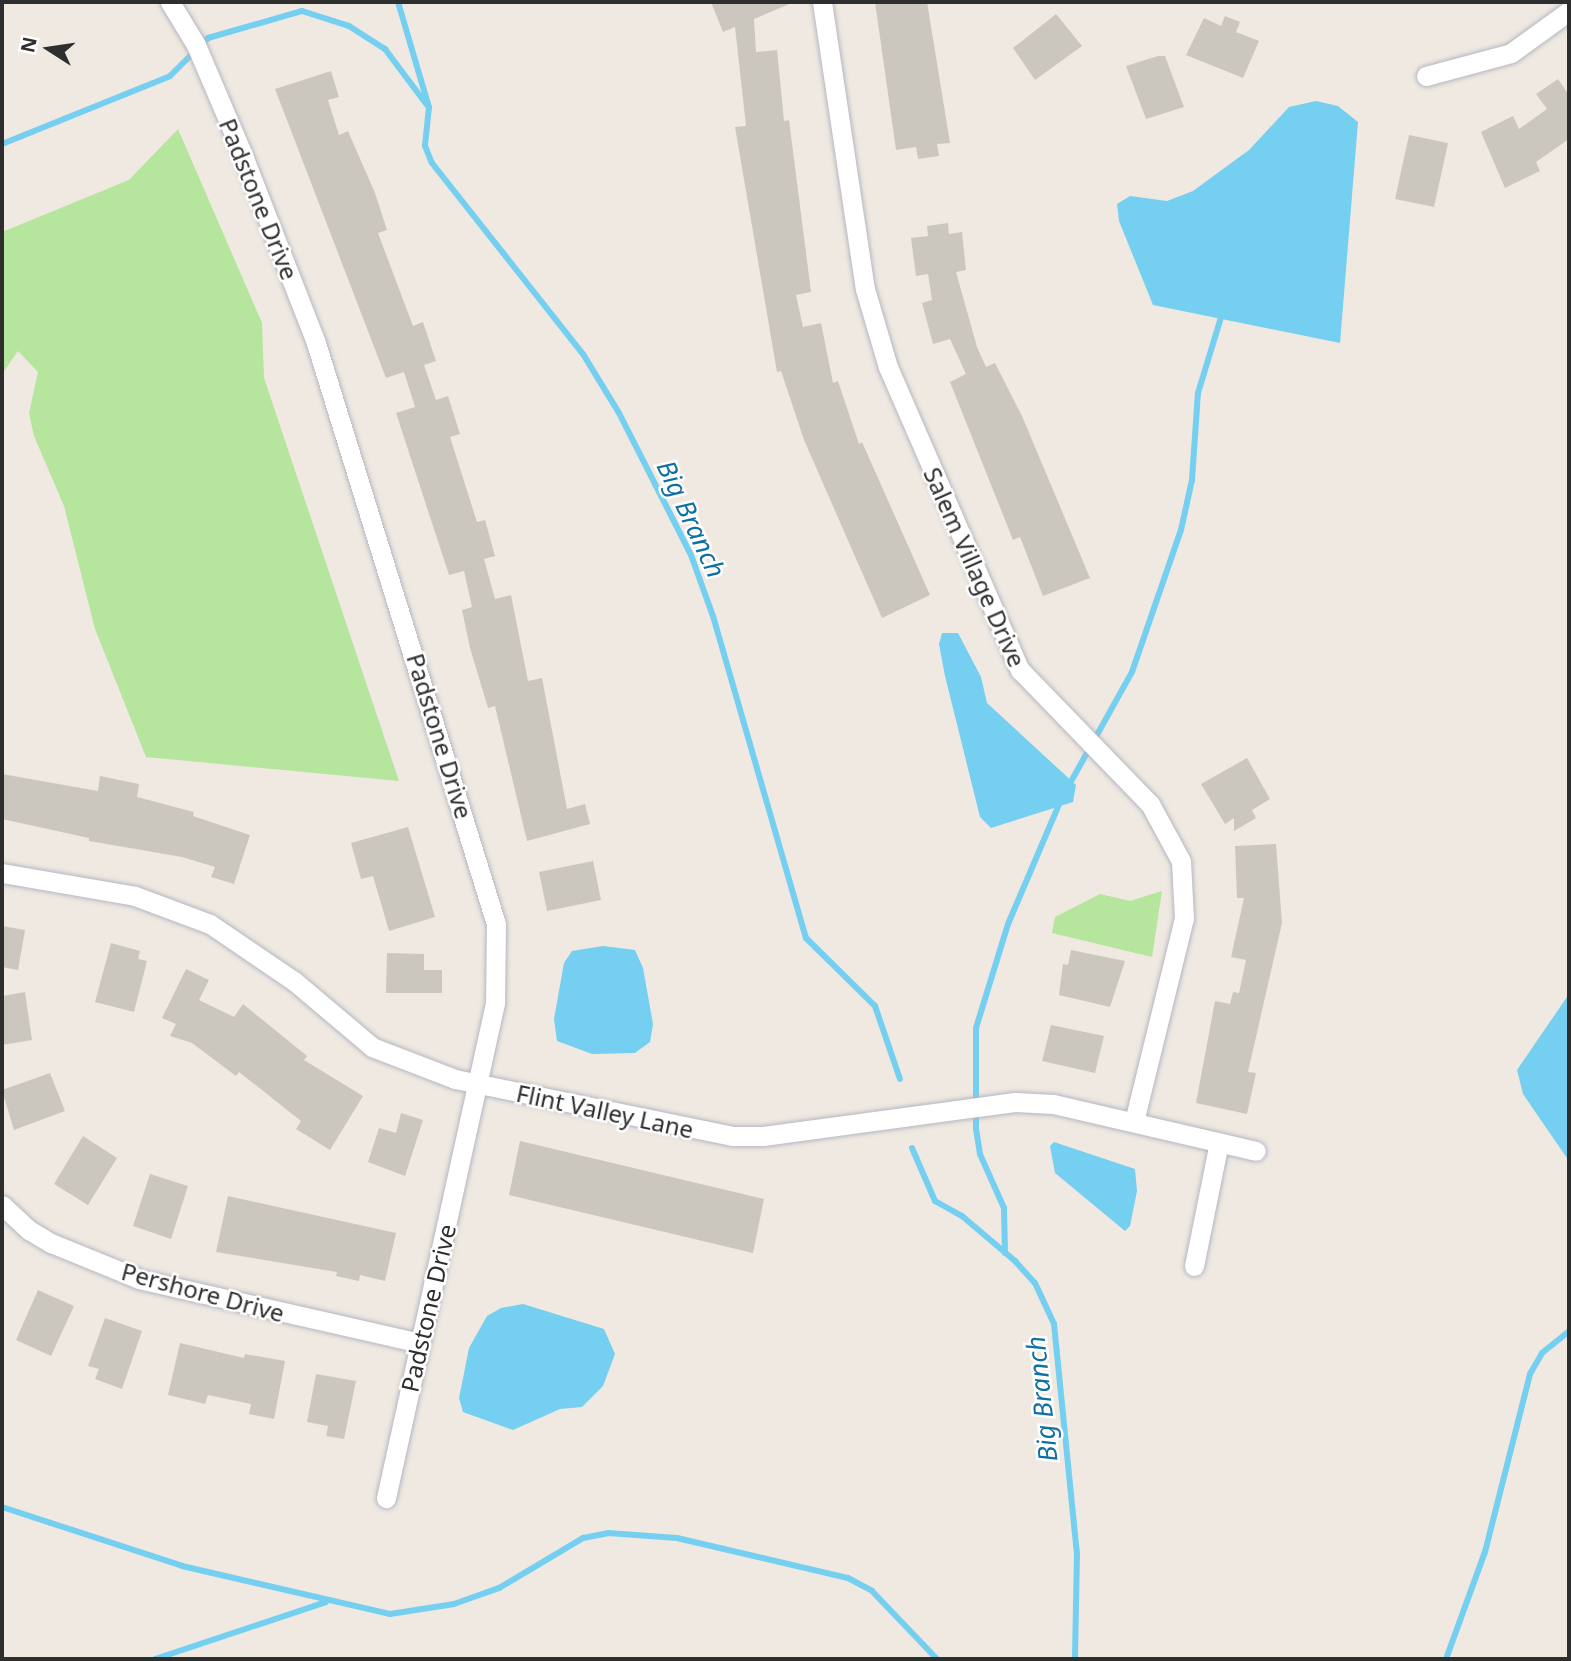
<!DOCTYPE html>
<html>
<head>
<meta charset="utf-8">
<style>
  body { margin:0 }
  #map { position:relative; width:1571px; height:1661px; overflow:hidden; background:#efe9e1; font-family:"Noto Sans",sans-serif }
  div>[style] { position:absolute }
  .green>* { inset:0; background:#b6e59e }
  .water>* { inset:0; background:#75cff0 }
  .stream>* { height:6px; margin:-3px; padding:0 3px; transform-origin:3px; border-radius:3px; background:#75cff0 }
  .building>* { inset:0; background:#cbc7bf }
  .roads { filter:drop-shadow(0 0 2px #b4b7c1) drop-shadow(0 0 2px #b4b7c1) }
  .minor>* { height:19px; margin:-9.5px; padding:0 9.5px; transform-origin:9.5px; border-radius:9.5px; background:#fff }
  span { translate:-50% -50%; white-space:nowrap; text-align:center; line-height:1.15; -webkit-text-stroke:5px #fff; paint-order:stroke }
  .street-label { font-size:24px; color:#2e2e2e }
  .water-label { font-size:26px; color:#0d6fa3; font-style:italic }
  .frame { position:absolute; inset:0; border:4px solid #2e2e2e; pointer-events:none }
  .north { position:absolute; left:14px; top:14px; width:70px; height:70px; -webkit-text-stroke:5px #fff; paint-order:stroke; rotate:282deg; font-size:19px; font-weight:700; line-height:28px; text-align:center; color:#2e2e2e }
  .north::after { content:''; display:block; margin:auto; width:24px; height:32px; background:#2e2e2e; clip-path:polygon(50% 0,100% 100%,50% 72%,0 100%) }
</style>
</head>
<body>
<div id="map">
  <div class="green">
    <div style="clip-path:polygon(178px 129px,262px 323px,264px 378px,399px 781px,146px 757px,95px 629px,64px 506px,34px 436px,29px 413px,38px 372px,18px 351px,2px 374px,2px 232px,129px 180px)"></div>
    <div style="clip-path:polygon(1162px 891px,1152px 957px,1052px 933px,1055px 917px,1100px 894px,1130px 901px)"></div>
  </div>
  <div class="water">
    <div style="clip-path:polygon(1316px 101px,1338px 106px,1358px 122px,1340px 343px,1153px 305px,1119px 221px,1117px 204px,1130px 196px,1167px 201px,1193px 191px,1249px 150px,1289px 107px)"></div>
    <div style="clip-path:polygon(942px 633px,958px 633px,981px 677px,987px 703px,1076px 785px,1073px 802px,991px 828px,980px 817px,945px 676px,939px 644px)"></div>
    <div style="clip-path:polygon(603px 946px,635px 950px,643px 968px,653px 1024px,650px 1042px,635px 1053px,592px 1054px,557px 1041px,554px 1019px,564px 963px,572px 951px)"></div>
    <div style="clip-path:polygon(1569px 994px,1569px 1161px,1523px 1094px,1517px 1070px)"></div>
    <div style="clip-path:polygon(1054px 1142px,1135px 1169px,1137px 1191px,1130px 1226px,1125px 1231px,1055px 1173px,1050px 1146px)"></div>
    <div style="clip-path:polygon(523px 1304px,604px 1329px,615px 1354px,603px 1386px,582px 1407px,560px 1409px,513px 1430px,463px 1412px,459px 1398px,469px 1348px,487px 1316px,501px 1308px)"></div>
  </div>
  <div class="stream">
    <div style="left:398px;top:2px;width:109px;rotate:73.6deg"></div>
    <div style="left:429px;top:107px;width:39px;rotate:96deg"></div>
    <div style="left:425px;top:146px;width:18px;rotate:68deg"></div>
    <div style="left:432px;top:163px;width:243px;rotate:51.7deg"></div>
    <div style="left:583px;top:354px;width:69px;rotate:58.6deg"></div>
    <div style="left:619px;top:413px;width:159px;rotate:63.1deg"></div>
    <div style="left:691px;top:555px;width:65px;rotate:70.2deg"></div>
    <div style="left:713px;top:616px;width:335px;rotate:73.9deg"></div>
    <div style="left:806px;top:938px;width:97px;rotate:44.6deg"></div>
    <div style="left:875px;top:1006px;width:77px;rotate:71.1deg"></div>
    <div style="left:2px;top:144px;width:181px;rotate:-22deg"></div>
    <div style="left:170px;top:76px;width:54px;rotate:-45deg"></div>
    <div style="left:208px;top:38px;width:98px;rotate:-16deg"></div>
    <div style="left:302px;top:11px;width:49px;rotate:17.7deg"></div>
    <div style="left:349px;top:26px;width:43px;rotate:32.6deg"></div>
    <div style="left:385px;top:49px;width:70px;rotate:53.1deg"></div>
    <div style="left:1068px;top:787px;width:132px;rotate:-60.9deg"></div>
    <div style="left:1132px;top:672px;width:150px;rotate:-71deg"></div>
    <div style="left:1181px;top:530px;width:51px;rotate:-77.6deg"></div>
    <div style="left:1192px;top:480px;width:87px;rotate:-86.1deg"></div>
    <div style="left:1198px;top:393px;width:83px;rotate:-73.1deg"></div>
    <div style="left:912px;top:1148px;width:58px;rotate:66.5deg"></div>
    <div style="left:935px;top:1201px;width:31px;rotate:29deg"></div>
    <div style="left:962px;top:1216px;width:70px;rotate:40.3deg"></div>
    <div style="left:1015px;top:1261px;width:30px;rotate:48deg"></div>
    <div style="left:1035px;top:1283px;width:45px;rotate:65.1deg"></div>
    <div style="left:1054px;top:1324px;width:230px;rotate:84.3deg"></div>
    <div style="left:1077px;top:1553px;width:106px;rotate:91.1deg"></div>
    <div style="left:1005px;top:1253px;width:45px;rotate:-91.3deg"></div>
    <div style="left:1004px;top:1208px;width:59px;rotate:-114deg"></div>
    <div style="left:980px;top:1154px;width:24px;rotate:-99deg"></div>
    <div style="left:976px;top:1130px;width:102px;rotate:-90deg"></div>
    <div style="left:976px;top:1028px;width:109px;rotate:-72.9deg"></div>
    <div style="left:1008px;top:924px;width:135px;rotate:-66.9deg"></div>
    <div style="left:2px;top:1507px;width:189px;rotate:18.1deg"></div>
    <div style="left:182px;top:1566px;width:213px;rotate:13deg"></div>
    <div style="left:390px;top:1614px;width:65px;rotate:-8.9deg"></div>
    <div style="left:454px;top:1604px;width:48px;rotate:-19.6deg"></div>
    <div style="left:499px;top:1588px;width:98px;rotate:-30.8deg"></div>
    <div style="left:583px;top:1538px;width:25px;rotate:-11deg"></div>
    <div style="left:608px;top:1533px;width:69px;rotate:4.1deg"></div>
    <div style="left:677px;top:1538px;width:176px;rotate:13.2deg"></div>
    <div style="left:848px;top:1578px;width:27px;rotate:28deg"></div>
    <div style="left:872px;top:1591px;width:94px;rotate:46.3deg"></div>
    <div style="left:155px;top:1659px;width:180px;rotate:-18.4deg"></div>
    <div style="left:1446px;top:1659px;width:114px;rotate:-70deg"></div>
    <div style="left:1485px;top:1552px;width:184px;rotate:-75.8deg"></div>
    <div style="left:1530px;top:1374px;width:24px;rotate:-60deg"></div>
    <div style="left:1542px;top:1353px;width:35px;rotate:-39deg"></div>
  </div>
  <div class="building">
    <div style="clip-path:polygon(711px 2px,794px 2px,754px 19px,756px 52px,777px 50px,784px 121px,789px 120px,811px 292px,796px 295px,803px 327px,821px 323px,833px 383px,838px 381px,859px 444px,862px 442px,930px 595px,882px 618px,804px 440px,781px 371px,777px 372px,735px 127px,746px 126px,735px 27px,723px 32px)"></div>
    <div style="clip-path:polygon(875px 2px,927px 2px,950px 143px,937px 144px,939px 156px,918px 159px,916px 147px,896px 150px)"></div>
    <div style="clip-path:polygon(1056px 14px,1082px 46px,1035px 80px,1013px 48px)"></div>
    <div style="clip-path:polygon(1225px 16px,1240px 22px,1236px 32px,1259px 41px,1243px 78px,1186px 55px,1204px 18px,1221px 26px)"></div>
    <div style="clip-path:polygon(1158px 56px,1165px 56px,1184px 107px,1146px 119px,1126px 66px)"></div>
    <div style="clip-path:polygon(331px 71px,339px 97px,328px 100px,339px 135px,348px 131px,375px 193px,387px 230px,378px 233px,413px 326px,423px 322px,436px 361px,424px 365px,436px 400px,448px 396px,460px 434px,450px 437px,477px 522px,485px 520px,495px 556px,484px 559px,495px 599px,511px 595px,528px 681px,542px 678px,567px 809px,585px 804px,590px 824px,527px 841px,495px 706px,488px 708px,470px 648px,462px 610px,472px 607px,464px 571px,449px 575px,396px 413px,415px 407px,404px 372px,386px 378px,275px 89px)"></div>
    <div style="clip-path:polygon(1558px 79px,1569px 95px,1569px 139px,1536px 162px,1540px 171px,1505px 188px,1481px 132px,1513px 116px,1519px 129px,1547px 109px,1536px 94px)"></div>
    <div style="clip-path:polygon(1409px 135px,1448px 143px,1434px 207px,1395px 199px)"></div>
    <div style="clip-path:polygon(948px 223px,949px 234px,962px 232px,966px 270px,956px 272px,977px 347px,986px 367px,995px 363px,1022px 416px,1090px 578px,1043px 596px,1020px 537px,1013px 540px,950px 382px,966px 374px,950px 339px,933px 344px,922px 303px,932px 300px,928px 274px,916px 276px,911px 238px,928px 236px,927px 226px)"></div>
    <div style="clip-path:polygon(1247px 758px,1270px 799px,1252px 810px,1256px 818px,1234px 831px,1234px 818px,1225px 824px,1201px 784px)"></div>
    <div style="clip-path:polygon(2px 774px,98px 791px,100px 776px,139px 784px,137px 797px,194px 812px,193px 816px,250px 835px,234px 884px,211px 877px,215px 867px,182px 857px,89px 841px,89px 838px,2px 819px)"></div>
    <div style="clip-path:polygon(408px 827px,435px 917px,389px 931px,373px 876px,361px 879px,351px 843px)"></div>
    <div style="clip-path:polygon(1276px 844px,1282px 923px,1248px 1072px,1256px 1073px,1247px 1114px,1196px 1103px,1215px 1001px,1230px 1004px,1233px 992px,1239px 993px,1246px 960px,1231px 957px,1244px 898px,1237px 898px,1235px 846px)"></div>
    <div style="clip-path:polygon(593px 861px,601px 900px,547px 911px,539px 872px)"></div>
    <div style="clip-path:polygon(2px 926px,25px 930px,18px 970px,2px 967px)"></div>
    <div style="clip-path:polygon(111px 943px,140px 951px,138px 959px,147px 961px,134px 1012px,95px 1002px)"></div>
    <div style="clip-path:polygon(1071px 950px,1125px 961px,1110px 1007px,1059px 995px,1063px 964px,1068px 965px)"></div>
    <div style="clip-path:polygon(387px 953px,424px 954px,424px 970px,442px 970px,442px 993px,386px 993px)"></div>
    <div style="clip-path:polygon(186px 969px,209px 980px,199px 1000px,234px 1017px,243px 1004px,307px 1056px,304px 1060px,363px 1096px,330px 1150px,296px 1129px,301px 1121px,239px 1072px,236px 1076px,192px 1043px,170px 1036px,176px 1024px,162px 1018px)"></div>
    <div style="clip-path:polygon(25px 992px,32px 1040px,2px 1045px,2px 996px)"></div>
    <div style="clip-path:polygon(1051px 1025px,1104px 1036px,1095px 1073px,1042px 1061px)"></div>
    <div style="clip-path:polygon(50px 1073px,65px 1111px,14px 1130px,2px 1090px)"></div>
    <div style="clip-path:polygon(401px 1113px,423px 1120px,405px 1176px,368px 1162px,379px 1128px,396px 1133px)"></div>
    <div style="clip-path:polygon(83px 1136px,117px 1158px,88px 1205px,54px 1184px)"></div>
    <div style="clip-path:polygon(520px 1141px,764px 1199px,753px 1253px,509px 1195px)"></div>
    <div style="clip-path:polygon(150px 1174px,188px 1186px,171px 1239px,133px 1226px)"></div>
    <div style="clip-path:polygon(228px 1196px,396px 1233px,385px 1281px,360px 1275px,359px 1281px,336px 1276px,337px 1272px,216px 1252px)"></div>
    <div style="clip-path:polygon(38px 1290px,74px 1306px,51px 1356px,16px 1340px)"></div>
    <div style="clip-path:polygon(105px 1318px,142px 1331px,122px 1389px,95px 1379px,99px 1369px,88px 1366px)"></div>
    <div style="clip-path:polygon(180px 1343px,244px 1358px,245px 1354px,285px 1361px,274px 1419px,249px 1414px,251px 1404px,208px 1395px,205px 1404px,168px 1395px)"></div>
    <div style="clip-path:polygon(316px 1374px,356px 1381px,344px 1439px,326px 1436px,328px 1426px,307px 1422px)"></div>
  </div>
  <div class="roads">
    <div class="minor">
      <div style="left:170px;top:2px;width:50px;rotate:58.8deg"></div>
      <div style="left:196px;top:45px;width:117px;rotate:66.9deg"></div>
      <div style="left:242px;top:153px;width:204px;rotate:68.7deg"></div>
      <div style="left:316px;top:343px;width:608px;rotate:72.79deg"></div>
      <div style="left:496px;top:924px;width:79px;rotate:90.7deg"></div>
      <div style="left:495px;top:1003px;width:507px;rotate:102.42deg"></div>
      <div style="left:822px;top:2px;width:290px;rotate:81.5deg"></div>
      <div style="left:865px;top:289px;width:81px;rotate:73.6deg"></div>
      <div style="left:888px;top:367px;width:331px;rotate:66.5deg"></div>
      <div style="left:1020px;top:670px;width:187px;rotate:45.9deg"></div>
      <div style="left:1150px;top:804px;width:65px;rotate:61.5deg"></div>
      <div style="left:1181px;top:861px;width:57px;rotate:87deg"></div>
      <div style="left:1184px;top:918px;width:210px;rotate:103.8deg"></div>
      <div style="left:1426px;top:76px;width:88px;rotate:-15.1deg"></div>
      <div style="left:1511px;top:53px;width:72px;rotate:-35.9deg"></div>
      <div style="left:2px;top:873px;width:135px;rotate:9.8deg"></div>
      <div style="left:135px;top:896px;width:80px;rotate:20.5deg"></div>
      <div style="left:210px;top:924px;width:102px;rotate:34.2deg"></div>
      <div style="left:294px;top:981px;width:102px;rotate:40.2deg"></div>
      <div style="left:372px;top:1047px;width:89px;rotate:21.1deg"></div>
      <div style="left:455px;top:1079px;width:284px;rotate:11.6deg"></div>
      <div style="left:733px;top:1136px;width:30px"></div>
      <div style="left:763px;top:1136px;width:254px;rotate:-7.7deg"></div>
      <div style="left:1015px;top:1102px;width:38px;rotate:3deg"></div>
      <div style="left:1053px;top:1104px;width:208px;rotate:13deg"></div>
      <div style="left:2px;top:1205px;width:37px;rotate:43deg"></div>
      <div style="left:29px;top:1230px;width:26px;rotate:31deg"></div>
      <div style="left:51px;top:1243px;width:95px;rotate:22.2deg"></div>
      <div style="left:139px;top:1279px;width:288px;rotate:12.8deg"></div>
      <div style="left:1194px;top:1266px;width:126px;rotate:-78.6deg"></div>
    </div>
  </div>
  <div class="street-label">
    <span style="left:259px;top:199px;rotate:68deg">Padstone Drive</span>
    <span style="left:975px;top:567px;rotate:66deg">Salem Village Drive</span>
    <span style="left:440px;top:736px;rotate:73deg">Padstone Drive</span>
    <span style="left:605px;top:1111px;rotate:12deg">Flint Valley Lane</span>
    <span style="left:203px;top:1292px;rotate:15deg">Pershore Drive</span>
    <span style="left:428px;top:1308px;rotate:-77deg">Padstone Drive</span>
  </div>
  <div class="water-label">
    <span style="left:691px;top:519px;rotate:65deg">Big Branch</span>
    <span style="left:1042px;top:1399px;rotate:-96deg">Big Branch</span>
  </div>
  <div class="frame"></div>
  <div class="north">N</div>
</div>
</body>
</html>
